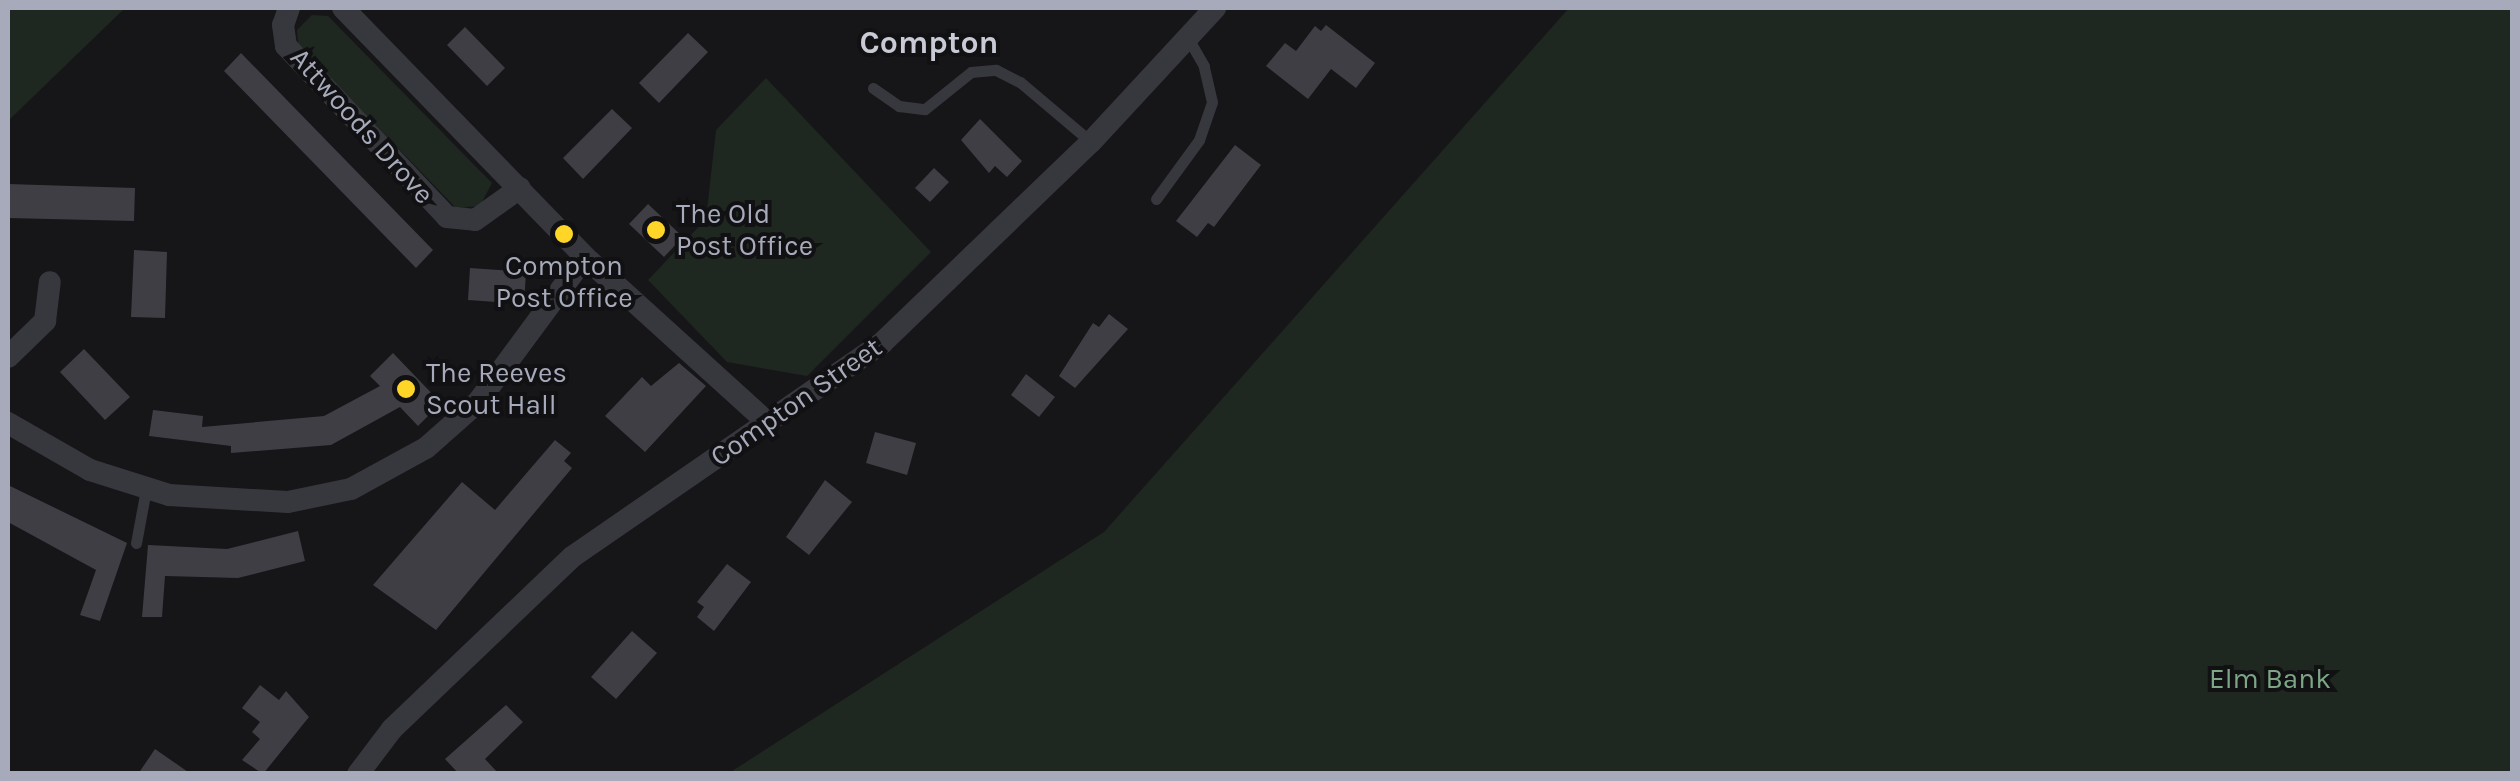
<!DOCTYPE html>
<html>
<head>
<meta charset="utf-8">
<style>
  body { margin:0 }
  #map { position:relative; width:2520px; height:781px; overflow:hidden; background:#161618; font-family:Karla,sans-serif }
  div>[style] { position:absolute }
  .green>* { inset:0; background:#1e2720 }
  .building>* { inset:0; background:#3e3e44 }
  .service>* { height:11px; margin:-5.5px; padding:0 5.5px; transform-origin:5.5px; border-radius:5.5px; background:#37373e }
  .minor>* { height:22px; margin:-11px; padding:0 11px; transform-origin:11px; border-radius:11px; background:#37373e }
  .dots>* { width:28px; height:28px; translate:-50% -50%; box-sizing:border-box; border:5px solid #111113; border-radius:50% }
  span { translate:-50% -50%; white-space:nowrap; text-align:center; line-height:1.15; -webkit-text-stroke:8px #111113; paint-order:stroke }
  .street-label { font-size:28px; color:#a7aaba }
  .poi-label { font-size:28px; color:#a7aaba }
  .left { translate:0 -50%; text-align:left }
  .park-label { font-size:28px; color:#7ca685 }
  .quarter-label { font-size:32px; color:#c8cad5; font-weight:700 }
  .frame { position:absolute; inset:0; border:10px solid #a7aaba; pointer-events:none }
</style>
</head>
<body>
<div id="map">
  <div class="green">
    <div style="clip-path:polygon(8px 8px,125px 8px,8px 121px)"></div>
    <div style="clip-path:polygon(1569px 8px,2512px 8px,2512px 773px,729px 773px,1104px 532px)"></div>
    <div style="clip-path:polygon(312px 15px,328px 16px,492px 183px,480px 206px,456px 208px,298px 45px,297px 30px)"></div>
    <div style="clip-path:polygon(766px 78px,931px 252px,807px 376px,727px 362px,648px 280px,706px 219px,716px 130px)"></div>
  </div>
  <div class="building">
    <div style="clip-path:polygon(1326px 25px,1375px 63px,1356px 88px,1331px 69px,1308px 99px,1266px 66px,1285px 43px,1296px 51px,1315px 26px,1321px 31px)"></div>
    <div style="clip-path:polygon(465px 27px,505px 68px,487px 86px,447px 45px)"></div>
    <div style="clip-path:polygon(688px 33px,708px 52px,659px 103px,639px 83px)"></div>
    <div style="clip-path:polygon(241px 53px,433px 250px,416px 268px,224px 71px)"></div>
    <div style="clip-path:polygon(612px 109px,632px 128px,583px 179px,563px 158px)"></div>
    <div style="clip-path:polygon(980px 119px,1022px 161px,1007px 177px,995px 166px,989px 173px,961px 140px)"></div>
    <div style="clip-path:polygon(1235px 145px,1261px 165px,1214px 227px,1208px 223px,1197px 237px,1176px 221px)"></div>
    <div style="clip-path:polygon(934px 168px,949px 182px,930px 202px,915px 188px)"></div>
    <div style="clip-path:polygon(8px 184px,135px 188px,134px 221px,8px 218px)"></div>
    <div style="clip-path:polygon(648px 204px,683px 237px,664px 257px,629px 224px)"></div>
    <div style="clip-path:polygon(134px 250px,167px 252px,165px 318px,131px 317px)"></div>
    <div style="clip-path:polygon(470px 268px,526px 272px,524px 304px,468px 300px)"></div>
    <div style="clip-path:polygon(1109px 314px,1128px 329px,1075px 388px,1059px 376px,1093px 323px,1099px 327px)"></div>
    <div style="clip-path:polygon(84px 349px,130px 397px,105px 420px,60px 372px)"></div>
    <div style="clip-path:polygon(393px 353px,441px 403px,418px 426px,400px 407px,331px 445px,231px 453px,231px 446px,149px 436px,153px 410px,203px 416px,202px 427px,324px 416px,380px 386px,370px 376px)"></div>
    <div style="clip-path:polygon(679px 363px,706px 386px,645px 452px,605px 416px,642px 377px,651px 386px)"></div>
    <div style="clip-path:polygon(1026px 374px,1055px 397px,1039px 417px,1011px 395px)"></div>
    <div style="clip-path:polygon(875px 432px,916px 443px,907px 475px,866px 463px)"></div>
    <div style="clip-path:polygon(555px 440px,571px 453px,564px 461px,572px 468px,436px 630px,373px 585px,462px 482px,495px 510px)"></div>
    <div style="clip-path:polygon(825px 480px,852px 502px,809px 555px,786px 537px)"></div>
    <div style="clip-path:polygon(8px 485px,127px 543px,100px 621px,80px 615px,96px 570px,8px 522px)"></div>
    <div style="clip-path:polygon(298px 531px,305px 561px,238px 578px,165px 576px,162px 617px,142px 617px,148px 545px,227px 549px)"></div>
    <div style="clip-path:polygon(727px 564px,751px 582px,714px 631px,697px 617px,704px 607px,697px 602px)"></div>
    <div style="clip-path:polygon(632px 631px,657px 653px,616px 699px,591px 677px)"></div>
    <div style="clip-path:polygon(260px 685px,279px 700px,286px 691px,309px 717px,263px 774px,242px 760px,260px 739px,252px 732px,260px 722px,242px 708px)"></div>
    <div style="clip-path:polygon(506px 705px,523px 722px,485px 759px,499px 774px,459px 774px,445px 759px)"></div>
    <div style="clip-path:polygon(155px 749px,191px 774px,138px 774px)"></div>
  </div>
  <div class="service">
    <div style="left:873px;top:88px;width:32px;rotate:35deg"></div>
    <div style="left:899px;top:106px;width:26px;rotate:7deg"></div>
    <div style="left:925px;top:109px;width:59px;rotate:-38.8deg"></div>
    <div style="left:971px;top:72px;width:25px;rotate:-5deg"></div>
    <div style="left:996px;top:70px;width:27px;rotate:27deg"></div>
    <div style="left:1020px;top:82px;width:93px;rotate:40.2deg"></div>
    <div style="left:1156px;top:199px;width:73px;rotate:-53.9deg"></div>
    <div style="left:1199px;top:140px;width:40px;rotate:-71.1deg"></div>
    <div style="left:1212px;top:102px;width:37px;rotate:-103deg"></div>
    <div style="left:1204px;top:66px;width:34px;rotate:-120deg"></div>
    <div style="left:136px;top:543px;width:55px;rotate:-79.5deg"></div>
  </div>
  <div class="minor">
    <div style="left:289px;top:8px;width:18px;rotate:109deg"></div>
    <div style="left:283px;top:25px;width:21px;rotate:82deg"></div>
    <div style="left:286px;top:46px;width:235px;rotate:46.7deg"></div>
    <div style="left:447px;top:217px;width:28px;rotate:6deg"></div>
    <div style="left:475px;top:220px;width:55px;rotate:-35.4deg"></div>
    <div style="left:343px;top:8px;width:347px;rotate:45.8deg"></div>
    <div style="left:585px;top:257px;width:246px;rotate:42.2deg"></div>
    <div style="left:8px;top:357px;width:52px;rotate:-44.2deg"></div>
    <div style="left:45px;top:321px;width:39px;rotate:-83deg"></div>
    <div style="left:8px;top:423px;width:95px;rotate:29.8deg"></div>
    <div style="left:90px;top:470px;width:83px;rotate:17.6deg"></div>
    <div style="left:169px;top:495px;width:119px;rotate:3.4deg"></div>
    <div style="left:288px;top:502px;width:64px;rotate:-11.7deg"></div>
    <div style="left:351px;top:489px;width:85px;rotate:-28.7deg"></div>
    <div style="left:426px;top:448px;width:69px;rotate:-41.5deg"></div>
    <div style="left:478px;top:402px;width:180px;rotate:-53.6deg"></div>
    <div style="left:358px;top:774px;width:56px;rotate:-52.9deg"></div>
    <div style="left:392px;top:729px;width:249px;rotate:-43.7deg"></div>
    <div style="left:572px;top:557px;width:377px;rotate:-34.6deg"></div>
    <div style="left:882px;top:343px;width:290px;rotate:-43.9deg"></div>
    <div style="left:1091px;top:142px;width:183px;rotate:-47.2deg"></div>
  </div>
  <div class="dots">
    <div style="left:656px;top:230px;background:#ffd528"></div>
    <div style="left:564px;top:234px;background:#ffd528"></div>
    <div style="left:406px;top:389px;background:#ffd528"></div>
  </div>
  <div class="street-label">
    <span style="left:362px;top:126px;rotate:48deg">Attwoods Drove</span>
    <span style="left:796px;top:402px;rotate:-35deg">Compton Street</span>
  </div>
  <div class="poi-label">
    <span class="left" style="left:676px;top:230px">The Old<br>Post Office</span>
    <span style="left:564px;top:282px">Compton<br>Post Office</span>
    <span class="left" style="left:426px;top:389px">The Reeves<br>Scout Hall</span>
  </div>
  <div class="park-label">
    <span style="left:2270px;top:679px">Elm Bank</span>
  </div>
  <div class="quarter-label">
    <span style="left:929px;top:43px">Compton</span>
  </div>
  <div class="frame"></div>
</div>
</body>
</html>
